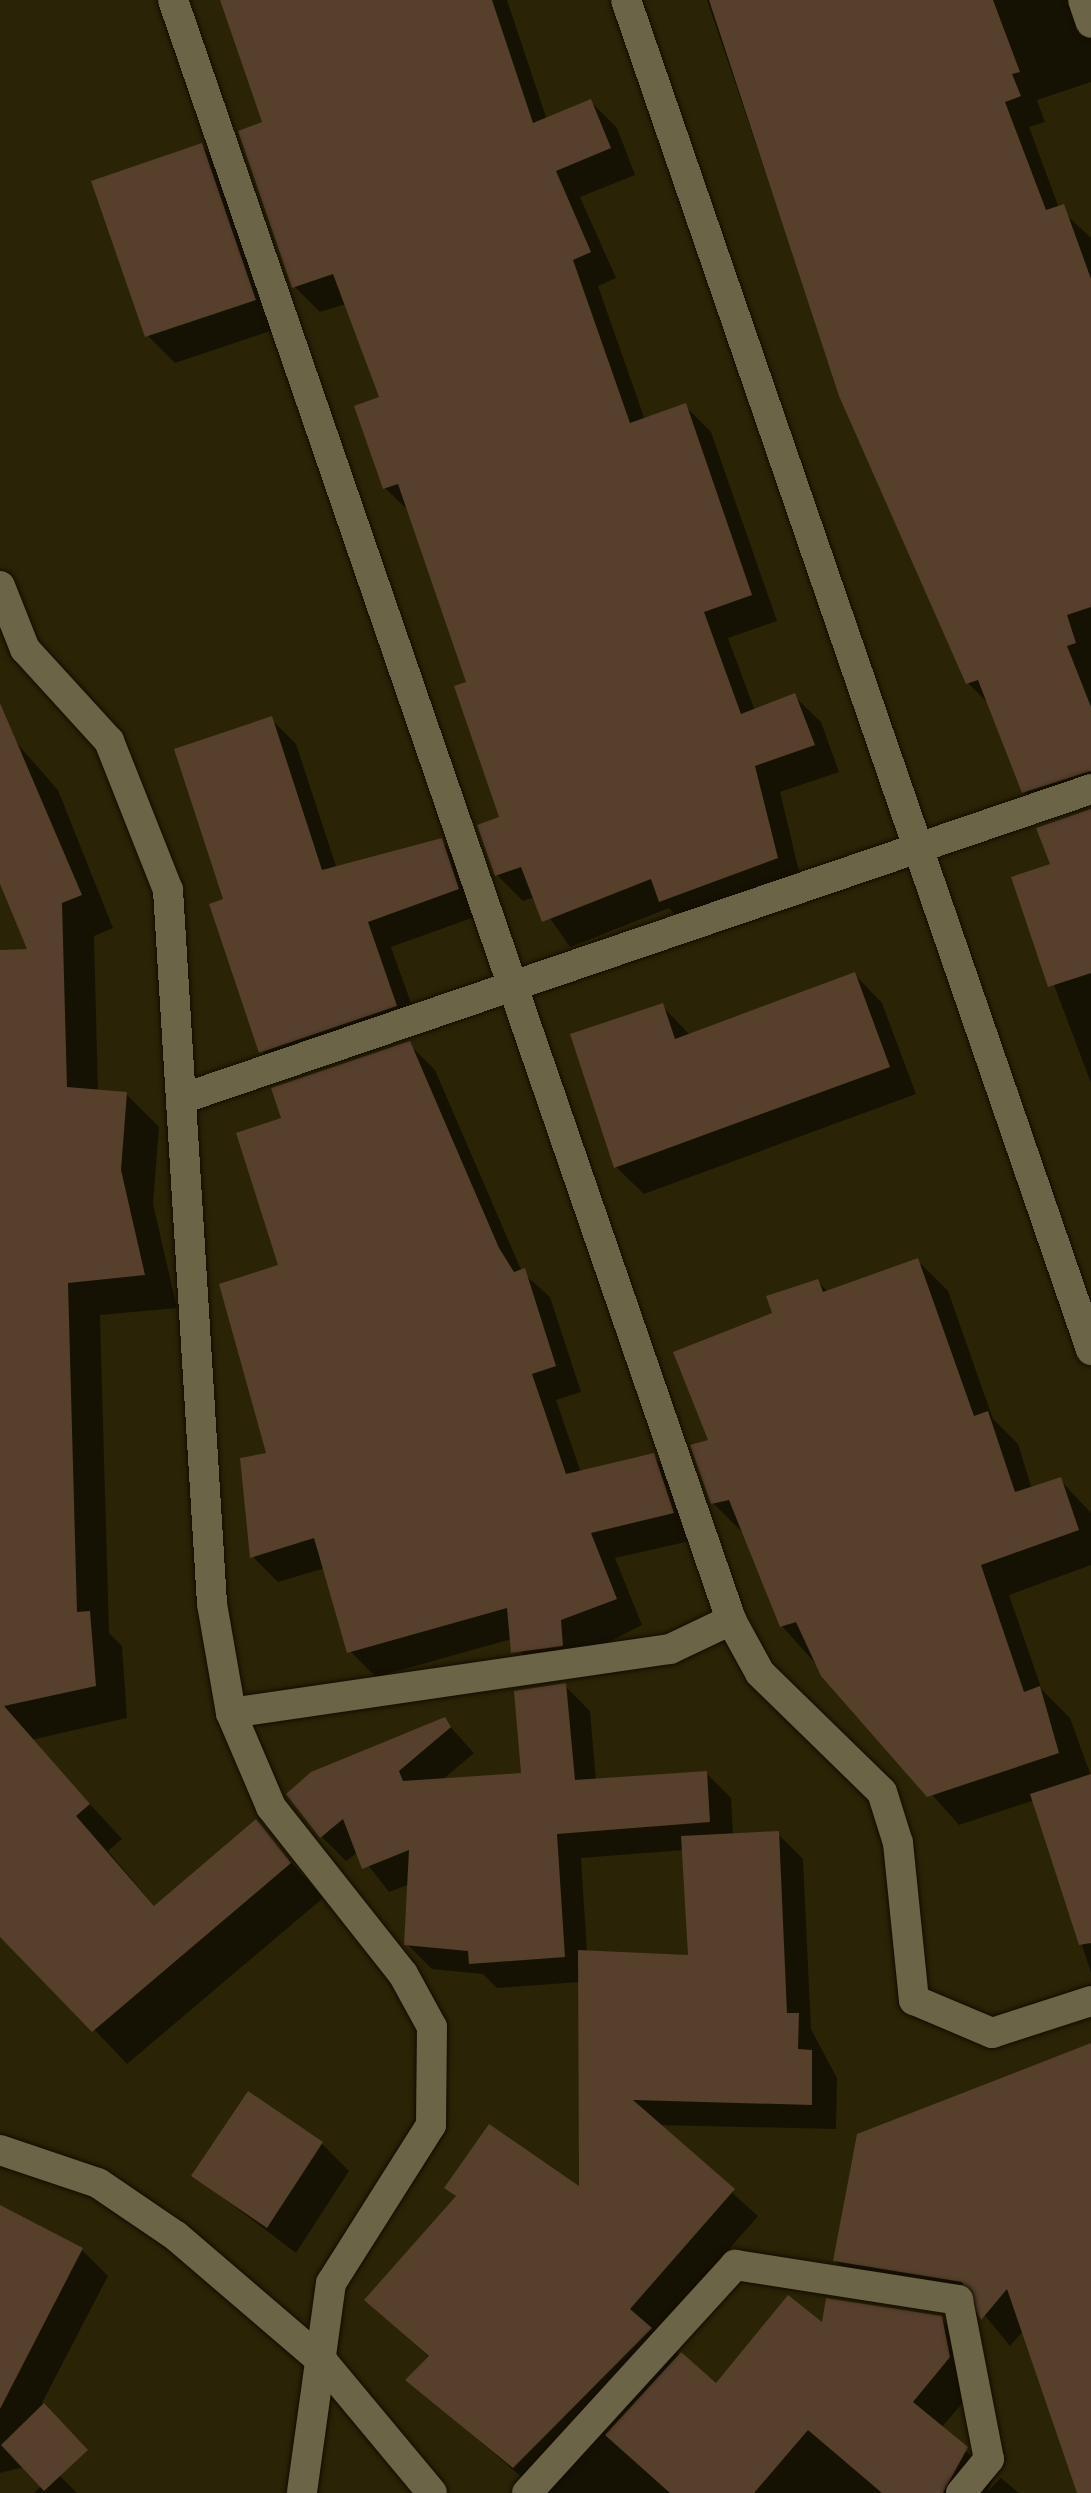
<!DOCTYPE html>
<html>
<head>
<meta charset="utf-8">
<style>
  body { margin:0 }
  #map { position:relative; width:1091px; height:2493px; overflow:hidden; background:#2a2306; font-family:"Zilla Slab",serif }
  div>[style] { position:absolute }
  .shadow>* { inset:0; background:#0007 }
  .building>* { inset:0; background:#563f2b }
  .roads { filter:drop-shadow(0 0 2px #130c00) drop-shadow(0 0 2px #130c00) }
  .minor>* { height:30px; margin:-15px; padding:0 15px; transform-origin:15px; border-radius:15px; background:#6b6446 }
  .tertiary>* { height:30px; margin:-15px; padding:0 15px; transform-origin:15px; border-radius:15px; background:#6b6446 }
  span { translate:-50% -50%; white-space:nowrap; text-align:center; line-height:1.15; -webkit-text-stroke:10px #2a2306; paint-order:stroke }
</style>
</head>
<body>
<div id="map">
  <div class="shadow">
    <div style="clip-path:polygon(225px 0,507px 0,547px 120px,591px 102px,617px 128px,635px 175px,580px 197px,616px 278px,598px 286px,645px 420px,685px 406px,711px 432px,777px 621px,728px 638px,755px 711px,794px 696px,821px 722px,839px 772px,780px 792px,802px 884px,688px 927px,669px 908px,570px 947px,535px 897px,523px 901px,497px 875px,502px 819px,469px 683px,411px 513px,385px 488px,383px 399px,346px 304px,320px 312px,294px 286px,265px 124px)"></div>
    <div style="clip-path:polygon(707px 0,1091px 0,1091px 82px,1037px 100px,1045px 122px,1029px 127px,1059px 208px,1091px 238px,1091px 803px,1050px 817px,1024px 791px,991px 706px,968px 683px,841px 395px)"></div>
    <div style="clip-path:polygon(202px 146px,229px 173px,282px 327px,175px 363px,147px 335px)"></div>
    <div style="clip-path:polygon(271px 719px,296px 744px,337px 869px,441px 841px,466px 866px,483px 914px,391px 947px,421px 1031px,287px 1076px,262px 1051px,226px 901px)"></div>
    <div style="clip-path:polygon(0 724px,58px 790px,113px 928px,94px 936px,98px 1092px,126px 1094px,159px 1127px,153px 1204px,177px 1308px,100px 1315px,109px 1633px,122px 1646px,127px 1718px,31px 1740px,122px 1839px,108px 1851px,156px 1908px,256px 1822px,323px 1898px,127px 2064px,0 1930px,0 953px,31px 952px,0 878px)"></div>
    <div style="clip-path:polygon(1091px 811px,1091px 1083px,1014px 879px,1053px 866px)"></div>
    <div style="clip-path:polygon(855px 975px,882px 1003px,916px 1094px,644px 1194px,616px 1167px,662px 1006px,691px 1036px)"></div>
    <div style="clip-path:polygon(409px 1044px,435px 1070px,522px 1272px,550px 1297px,581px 1392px,556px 1400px,581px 1473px,653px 1456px,679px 1482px,699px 1539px,615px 1558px,642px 1625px,539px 1678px,512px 1639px,376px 1677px,350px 1651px,325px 1568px,278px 1582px,252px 1556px,269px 1455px,285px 1120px)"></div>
    <div style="clip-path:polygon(918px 1261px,948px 1291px,993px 1419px,1018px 1444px,1032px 1489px,1060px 1480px,1091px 1513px,1091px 1565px,1009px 1595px,1042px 1690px,1070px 1718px,1091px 1776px,1091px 1973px,1035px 1800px,959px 1825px,782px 1626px,743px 1533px,713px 1503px,711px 1442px,775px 1315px,818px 1282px,829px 1293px)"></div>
    <div style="clip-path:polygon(evenodd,565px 1686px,590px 1711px,596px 1781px,706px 1773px,731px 1798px,733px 1836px,778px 1834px,803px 1859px,811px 2029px,837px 2078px,836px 2129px,657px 2125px,758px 2216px,655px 2334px,717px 2386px,823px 2327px,941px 2319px,969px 2347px,977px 2386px,941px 2428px,994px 2477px,988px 2491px,1001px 2478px,1019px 2493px,540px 2493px,409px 2380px,430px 2358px,367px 2300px,457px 2198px,448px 2188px,582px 2191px,580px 1982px,497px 1988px,483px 1974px,432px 1969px,407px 1944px,410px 1884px,389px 1892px,358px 1852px,346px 1861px,322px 1837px,444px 1720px,474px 1753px,441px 1781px,524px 1775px,565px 1686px,684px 1850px,690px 1957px,587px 1953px,581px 1858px,684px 1850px)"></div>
    <div style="clip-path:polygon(1091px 2046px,1091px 2493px,1079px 2493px,1024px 2330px,1010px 2346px,977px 2306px,863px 2288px,836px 2261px)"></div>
    <div style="clip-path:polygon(322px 2144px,349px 2171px,296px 2253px,194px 2176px)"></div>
    <div style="clip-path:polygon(0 2242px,82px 2250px,108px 2276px,42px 2403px,87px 2451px,0 2473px)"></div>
    <div style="clip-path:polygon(56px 2472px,77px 2493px,34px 2493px)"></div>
  </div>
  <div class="building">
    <div style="clip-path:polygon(220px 0,492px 0,533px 123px,591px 99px,611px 148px,556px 171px,591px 252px,573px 260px,630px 423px,686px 403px,752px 595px,704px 612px,741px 714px,795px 693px,815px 745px,755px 766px,778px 858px,659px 902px,651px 879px,542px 922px,521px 867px,495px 876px,477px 825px,499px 817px,454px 686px,466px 682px,398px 484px,383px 489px,354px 406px,379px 397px,333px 274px,292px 288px,238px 131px,262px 122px)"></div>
    <div style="clip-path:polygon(709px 0,993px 0,1020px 72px,1012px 74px,1021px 96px,1005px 102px,1046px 210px,1064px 204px,1091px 279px,1091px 607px,1067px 615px,1076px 643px,1067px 646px,1091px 707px,1091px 771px,1022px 793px,978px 680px,966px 684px,839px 396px)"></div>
    <div style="clip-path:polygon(202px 143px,256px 300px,145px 337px,91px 181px)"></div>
    <div style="clip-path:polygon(0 703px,82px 895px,62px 903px,67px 1087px,127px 1092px,121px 1170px,145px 1275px,68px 1283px,77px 1612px,90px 1611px,96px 1686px,4px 1706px,90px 1804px,76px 1816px,154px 1906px,256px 1819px,291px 1863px,92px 2032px,0 1937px,0 950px,27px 949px,0 884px)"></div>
    <div style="clip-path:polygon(272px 716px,322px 870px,442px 838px,459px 889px,368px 922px,397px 1006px,259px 1053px,209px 904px,223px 899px,174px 749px)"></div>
    <div style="clip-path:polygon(1091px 809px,1091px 973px,1048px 987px,1011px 877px,1050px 864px,1036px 828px)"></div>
    <div style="clip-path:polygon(855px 972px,890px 1067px,614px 1168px,570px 1034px,663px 1003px,675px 1039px)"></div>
    <div style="clip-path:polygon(410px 1041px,499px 1248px,514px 1272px,525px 1268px,556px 1366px,532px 1374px,566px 1474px,654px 1453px,674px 1513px,591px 1533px,617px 1599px,561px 1620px,563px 1646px,511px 1653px,507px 1608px,347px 1653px,314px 1538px,250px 1558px,240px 1458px,266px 1453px,219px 1284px,278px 1265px,236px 1133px,281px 1118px,271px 1088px)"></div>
    <div style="clip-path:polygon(918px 1258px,974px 1416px,988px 1411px,1015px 1492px,1061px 1477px,1079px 1530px,981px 1565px,1024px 1692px,1040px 1686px,1059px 1753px,927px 1797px,821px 1676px,796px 1622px,780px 1627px,729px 1500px,711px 1504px,690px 1445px,708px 1440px,673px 1352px,772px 1313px,766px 1296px,818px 1279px,823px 1292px)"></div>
    <div style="clip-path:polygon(566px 1683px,575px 1780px,707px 1771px,710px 1822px,557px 1834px,565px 1957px,469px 1964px,468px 1951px,404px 1945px,409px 1850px,362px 1869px,343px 1819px,320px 1838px,286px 1794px,311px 1772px,445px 1717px,451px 1727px,399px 1771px,403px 1781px,521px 1773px,514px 1691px)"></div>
    <div style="clip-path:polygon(1091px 1774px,1091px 1943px,1079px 1945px,1030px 1794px)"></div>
    <div style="clip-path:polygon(779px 1831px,787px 2013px,799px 2013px,798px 2049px,812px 2050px,812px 2105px,633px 2100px,735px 2189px,630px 2309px,652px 2328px,513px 2468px,405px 2380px,429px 2356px,364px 2300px,456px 2196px,444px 2188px,489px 2124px,579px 2186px,578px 1950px,688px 1955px,681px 1836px)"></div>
    <div style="clip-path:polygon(1091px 2043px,1091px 2493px,1077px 2493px,1007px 2289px,981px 2320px,962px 2282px,833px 2261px,857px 2134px)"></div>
    <div style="clip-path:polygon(248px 2091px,323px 2142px,267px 2228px,191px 2176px)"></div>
    <div style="clip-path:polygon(0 2205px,83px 2248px,0 2409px)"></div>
    <div style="clip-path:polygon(788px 2295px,822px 2322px,826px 2298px,942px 2316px,950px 2357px,913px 2402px,968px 2447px,943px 2493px,882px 2493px,808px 2430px,754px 2493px,670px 2493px,605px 2435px,681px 2352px,716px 2383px)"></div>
    <div style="clip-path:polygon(44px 2403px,88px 2450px,44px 2491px,1px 2445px)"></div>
  </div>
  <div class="roads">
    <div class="minor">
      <div style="left:173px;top:0;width:1713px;rotate:70.99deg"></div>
      <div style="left:731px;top:1620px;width:60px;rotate:61.3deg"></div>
      <div style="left:760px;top:1673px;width:170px;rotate:44.3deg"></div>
      <div style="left:882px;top:1792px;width:53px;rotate:72.6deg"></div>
      <div style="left:898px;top:1843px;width:158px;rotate:84.2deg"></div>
      <div style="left:914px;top:2000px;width:85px;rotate:22.9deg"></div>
      <div style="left:992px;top:2033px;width:104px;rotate:-17.9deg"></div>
      <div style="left:1083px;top:0;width:24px;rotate:71deg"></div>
      <div style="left:0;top:586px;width:68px;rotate:68.4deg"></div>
      <div style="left:25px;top:649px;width:125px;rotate:47.6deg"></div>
      <div style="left:109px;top:741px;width:160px;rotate:68.4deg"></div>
      <div style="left:168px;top:890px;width:715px;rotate:86.47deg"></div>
      <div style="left:212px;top:1604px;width:111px;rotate:80.1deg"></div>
      <div style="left:231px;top:1713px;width:102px;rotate:66.9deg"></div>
      <div style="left:271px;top:1807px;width:213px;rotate:51.7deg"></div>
      <div style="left:403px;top:1974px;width:60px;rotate:61.3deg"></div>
      <div style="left:432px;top:2027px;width:98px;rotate:90.6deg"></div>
      <div style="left:431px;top:2125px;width:187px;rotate:122.3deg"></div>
      <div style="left:331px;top:2283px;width:212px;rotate:97.9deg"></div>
      <div style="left:187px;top:1097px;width:955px;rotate:-18.81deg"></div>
      <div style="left:231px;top:1713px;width:444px;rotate:-8.3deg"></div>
      <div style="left:670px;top:1649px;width:68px;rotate:-25.4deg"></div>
      <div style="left:527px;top:2493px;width:309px;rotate:-47.6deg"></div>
      <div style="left:735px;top:2265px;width:226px;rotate:8.9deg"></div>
      <div style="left:958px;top:2300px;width:162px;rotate:79deg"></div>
      <div style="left:989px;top:2459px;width:44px;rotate:129.5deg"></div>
    </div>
    <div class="tertiary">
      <div style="left:626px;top:0;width:1428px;rotate:70.99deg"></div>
      <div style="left:0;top:2150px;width:103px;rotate:18.6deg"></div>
      <div style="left:98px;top:2183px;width:94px;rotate:34.2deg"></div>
      <div style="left:176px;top:2236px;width:194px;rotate:40.6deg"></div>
      <div style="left:323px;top:2362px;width:170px;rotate:50.2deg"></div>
    </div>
  </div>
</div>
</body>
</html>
